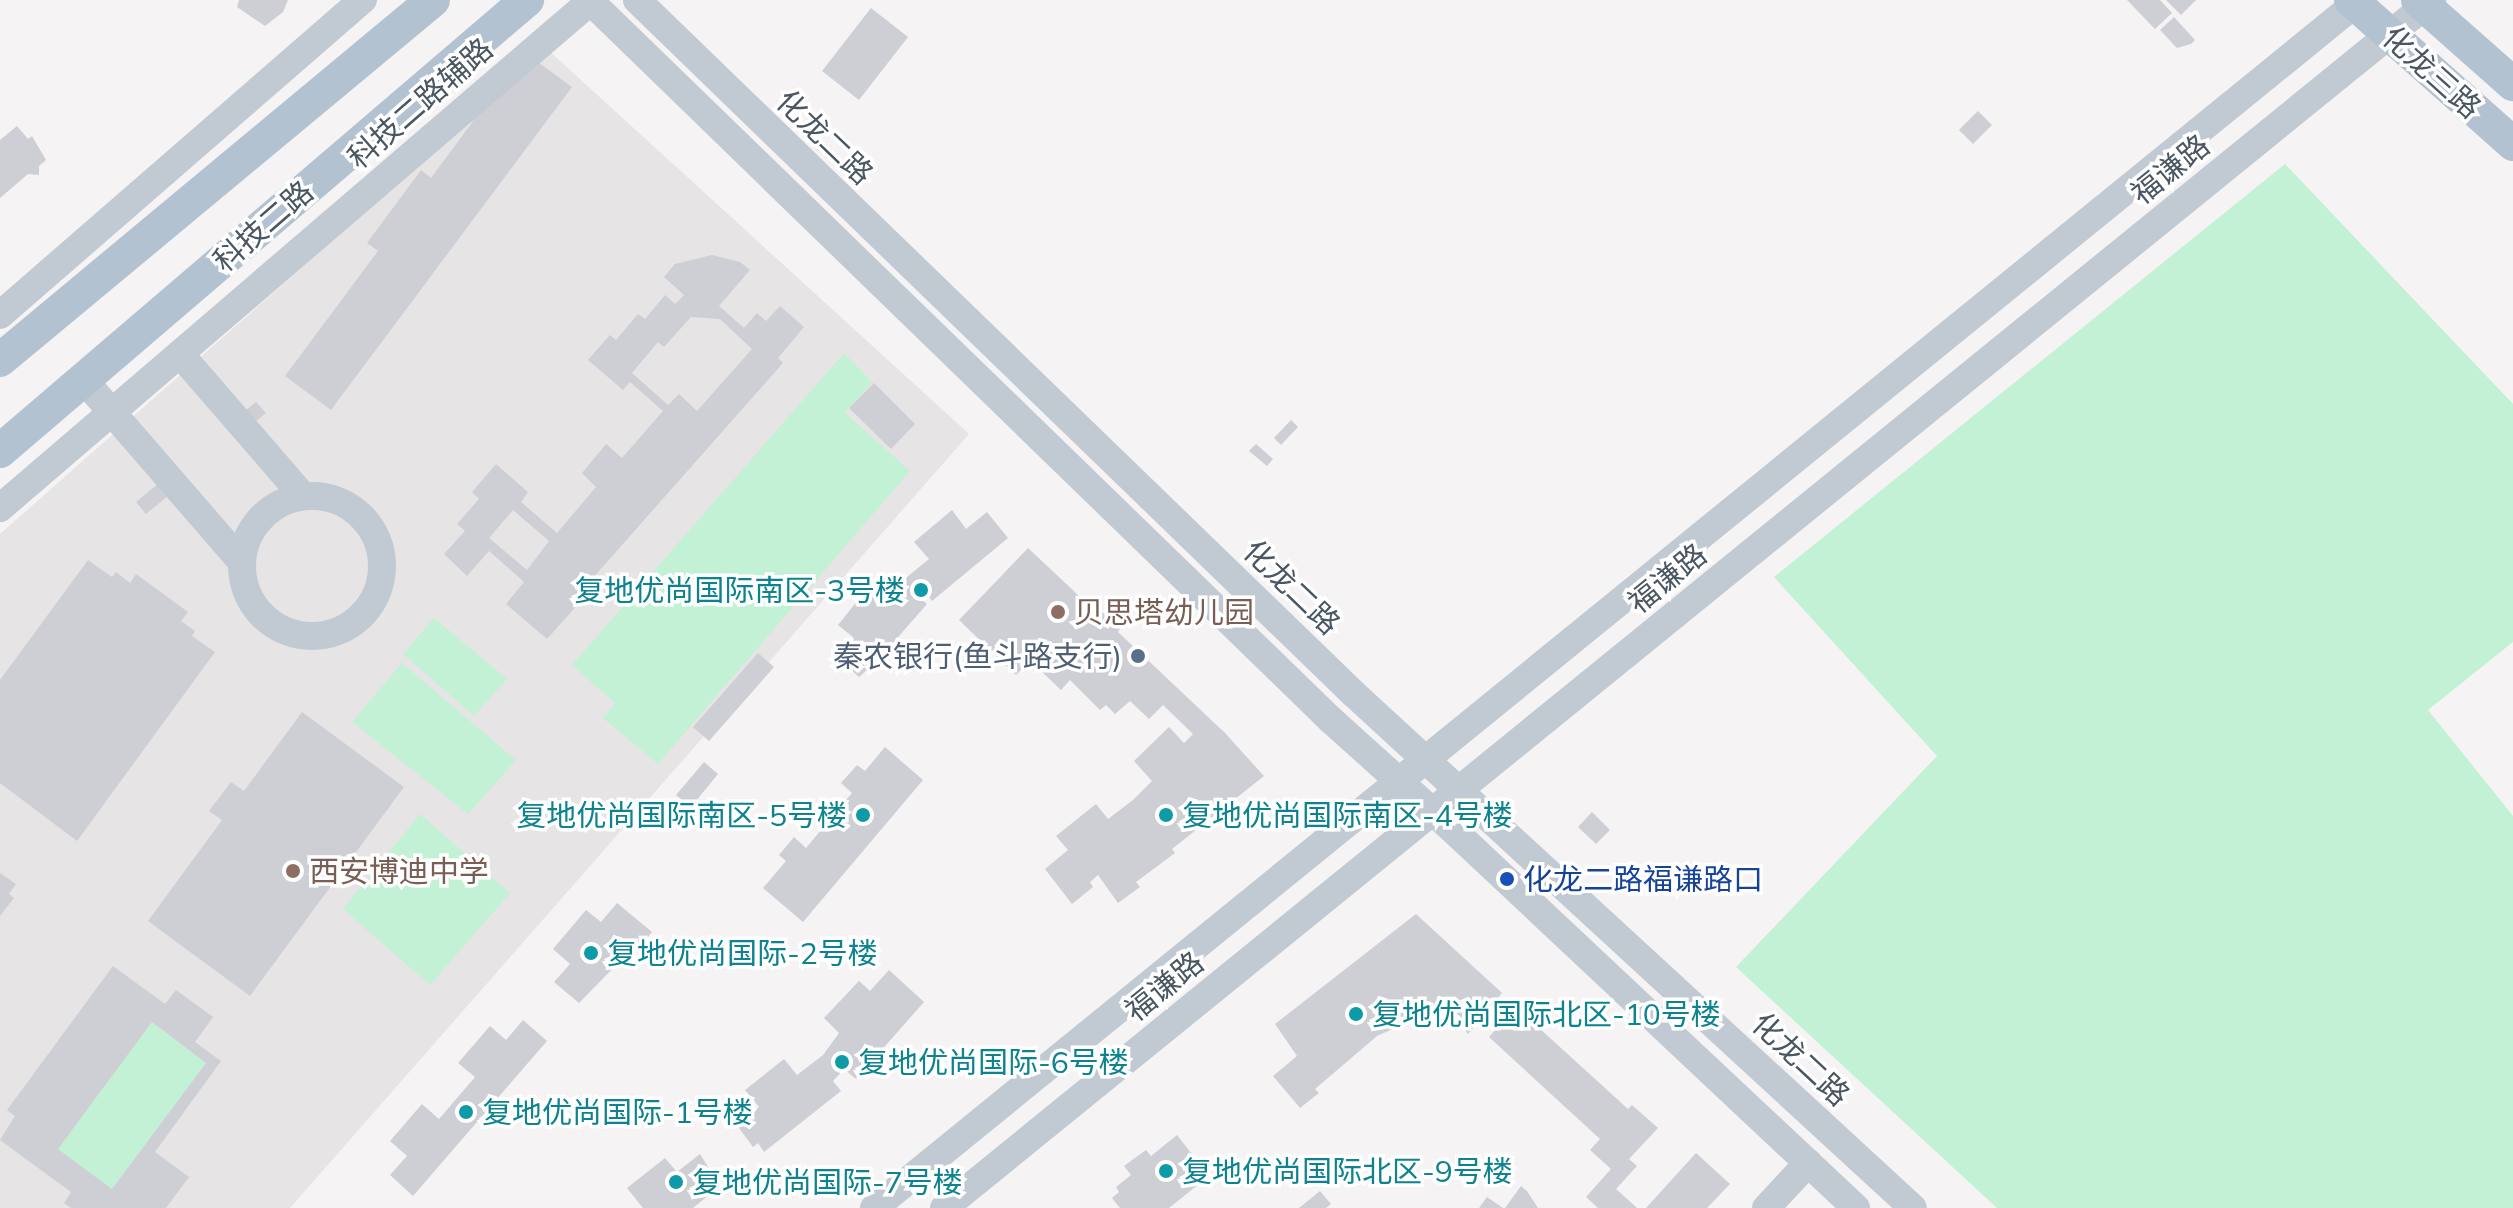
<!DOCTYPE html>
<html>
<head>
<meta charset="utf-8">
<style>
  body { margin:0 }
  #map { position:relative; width:2513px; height:1208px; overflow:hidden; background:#f5f3f3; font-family:Mulish,"Noto Sans SC",sans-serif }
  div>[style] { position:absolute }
  .education>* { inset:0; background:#e6e4e5 }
  .green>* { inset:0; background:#c3f1d5 }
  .building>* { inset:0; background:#cdcfd5 }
  .minor>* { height:28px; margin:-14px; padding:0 14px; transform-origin:14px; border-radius:14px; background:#c1cad2 }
  .minor>.ring { margin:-14px; padding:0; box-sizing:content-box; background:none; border:28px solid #c1cad2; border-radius:50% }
  .major>* { height:34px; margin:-17px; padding:0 17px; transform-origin:17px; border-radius:17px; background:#b3c2d1 }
  .dots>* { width:22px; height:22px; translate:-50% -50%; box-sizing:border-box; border:4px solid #fff; border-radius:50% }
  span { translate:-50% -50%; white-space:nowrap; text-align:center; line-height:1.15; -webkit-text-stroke:7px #fff; paint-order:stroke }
  .street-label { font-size:30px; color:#4a5661 }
  .culture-label { font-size:30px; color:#0d838f }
  .right { translate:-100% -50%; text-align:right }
  .left { translate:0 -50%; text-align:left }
  .education-label { font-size:30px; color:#785e54 }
  .service-label { font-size:30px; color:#4e5e75 }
  .transit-label { font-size:30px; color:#164399 }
</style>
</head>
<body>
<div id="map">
  <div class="education">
    <div style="clip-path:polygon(548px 50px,969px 434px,290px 1208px,0 1208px,0 534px)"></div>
  </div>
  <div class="green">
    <div style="clip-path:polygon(2285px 164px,2513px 404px,2513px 642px,2428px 710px,2513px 816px,2513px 1208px,1997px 1208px,1736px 967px,1937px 756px,1774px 577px)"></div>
    <div style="clip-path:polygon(844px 353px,872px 382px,845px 413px,910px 471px,658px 764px,603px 718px,615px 703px,572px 665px)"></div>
    <div style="clip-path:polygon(434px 618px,507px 679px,474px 716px,403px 654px)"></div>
    <div style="clip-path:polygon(402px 663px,516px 760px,468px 814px,352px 722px)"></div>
    <div style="clip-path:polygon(420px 814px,510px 893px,430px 985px,343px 909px)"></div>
    <div style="clip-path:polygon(152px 1022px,206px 1063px,112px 1189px,58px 1149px)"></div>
  </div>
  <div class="building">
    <div style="clip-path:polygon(239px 0,288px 0,283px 12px,265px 26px,237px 7px)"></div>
    <div style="clip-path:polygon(2127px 0,2160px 0,2172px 13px,2155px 29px)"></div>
    <div style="clip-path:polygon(2166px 0,2196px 0,2181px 15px)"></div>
    <div style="clip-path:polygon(871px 8px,908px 37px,859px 100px,822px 71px)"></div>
    <div style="clip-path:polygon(2174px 17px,2195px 40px,2191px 44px,2177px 48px,2160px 30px)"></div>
    <div style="clip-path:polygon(524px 52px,572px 87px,331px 410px,285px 376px,378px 251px,367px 243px,421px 170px,431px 178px)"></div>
    <div style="clip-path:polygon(1978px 111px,1992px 125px,1973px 144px,1959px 130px)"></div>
    <div style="clip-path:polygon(17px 126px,28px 139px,32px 136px,46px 160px,39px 166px,39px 175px,28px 174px,0 198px,0 140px)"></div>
    <div style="clip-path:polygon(evenodd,712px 255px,740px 262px,750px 270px,719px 306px,744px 328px,757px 313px,766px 321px,780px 306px,804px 327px,778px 358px,783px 363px,576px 597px,581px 601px,547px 639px,506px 604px,524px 582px,489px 551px,467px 576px,444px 554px,465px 531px,457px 524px,479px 499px,472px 492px,496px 464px,528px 492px,521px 502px,557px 533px,596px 487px,582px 473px,606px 444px,622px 458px,663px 411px,630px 382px,623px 390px,588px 360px,610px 335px,616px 340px,638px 314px,645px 319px,665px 295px,675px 304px,684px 295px,664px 277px,675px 264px,712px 255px,691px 317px,720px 319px,752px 349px,697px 411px,679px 394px,668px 405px,632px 373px,658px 342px,664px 347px,691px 317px,712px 255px,513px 510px,549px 541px,527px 570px,489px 538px,513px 510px)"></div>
    <div style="clip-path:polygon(874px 383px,915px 424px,891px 449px,849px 408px)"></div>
    <div style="clip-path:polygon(256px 402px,266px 413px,245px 430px,235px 419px)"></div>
    <div style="clip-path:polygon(1291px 420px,1298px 427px,1281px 445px,1274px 438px)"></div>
    <div style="clip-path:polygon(1256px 444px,1273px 459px,1267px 466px,1249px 451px)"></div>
    <div style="clip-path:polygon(158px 484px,168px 496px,146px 514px,136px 502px)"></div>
    <div style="clip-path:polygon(952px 510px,966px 529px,987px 512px,1008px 538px,932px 601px,927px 594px,921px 599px,927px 604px,878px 660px,859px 677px,838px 658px,854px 638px,838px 625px,870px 585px,889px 599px,907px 577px,929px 559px,914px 542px)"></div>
    <div style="clip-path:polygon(1028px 548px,1094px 610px,1099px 609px,1120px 629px,1118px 632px,1225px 733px,1264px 776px,1172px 849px,1175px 853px,1136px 882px,1140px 887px,1118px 903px,1098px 875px,1090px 882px,1093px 887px,1072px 904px,1045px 869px,1068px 850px,1056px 836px,1096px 804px,1108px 819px,1133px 800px,1152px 781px,1134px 761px,1169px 727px,1184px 743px,1193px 734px,1163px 705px,1149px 719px,1130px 701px,1115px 714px,1106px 705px,1100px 710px,1070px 680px,1061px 690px,1038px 668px,1035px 671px,1027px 664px,1016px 675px,959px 620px)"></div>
    <div style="clip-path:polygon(88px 560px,112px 577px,116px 572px,130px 583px,136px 574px,188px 612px,181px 621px,195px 631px,192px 636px,215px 652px,77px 841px,0 783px,0 680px)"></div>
    <div style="clip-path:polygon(758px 653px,774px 667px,709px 741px,693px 727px)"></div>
    <div style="clip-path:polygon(302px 712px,404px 787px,250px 996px,148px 921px,222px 820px,209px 811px,231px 782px,244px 791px)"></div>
    <div style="clip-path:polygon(885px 747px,923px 780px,803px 922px,763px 888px,786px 861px,779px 855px,794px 837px,806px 848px,852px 793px,841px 783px,857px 765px,865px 771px)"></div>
    <div style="clip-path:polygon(704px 762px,718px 774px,691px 807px,676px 795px)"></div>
    <div style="clip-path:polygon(1592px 812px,1610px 830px,1596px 844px,1578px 827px)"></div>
    <div style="clip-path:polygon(0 873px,16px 884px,9px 894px,14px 898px,0 916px)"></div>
    <div style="clip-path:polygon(617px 903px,652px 932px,636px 951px,629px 946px,624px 952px,627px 954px,579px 1003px,554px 982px,570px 964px,553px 949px,586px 910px,601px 922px)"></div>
    <div style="clip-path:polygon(1416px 914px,1502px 993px,1468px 1034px,1446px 1005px,1377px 1036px,1315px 1089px,1319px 1093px,1300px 1108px,1273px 1076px,1297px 1056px,1275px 1024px)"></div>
    <div style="clip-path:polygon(evenodd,113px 966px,165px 1004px,176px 990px,213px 1017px,195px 1042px,221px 1061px,155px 1152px,189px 1177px,166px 1208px,71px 1208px,64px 1203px,71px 1192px,0 1140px,15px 1116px,7px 1110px,113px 966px,152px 1022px,206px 1063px,112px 1189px,58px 1149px,152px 1022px)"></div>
    <div style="clip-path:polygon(889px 970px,924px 1002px,856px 1079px,844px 1069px,833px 1081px,841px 1091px,764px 1152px,758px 1143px,753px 1147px,736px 1124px,759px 1107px,745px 1090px,784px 1059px,797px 1075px,823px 1055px,839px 1033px,824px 1018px,859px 981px,870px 991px)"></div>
    <div style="clip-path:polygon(1516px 1007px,1628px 1109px,1632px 1105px,1658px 1128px,1629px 1159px,1637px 1166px,1616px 1189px,1637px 1208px,1598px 1208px,1586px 1197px,1611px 1169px,1590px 1150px,1600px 1139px,1489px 1037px)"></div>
    <div style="clip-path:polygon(523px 1020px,547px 1041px,413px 1196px,390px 1175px,407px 1156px,390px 1141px,422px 1104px,439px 1119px,475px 1077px,458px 1063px,490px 1026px,506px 1040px)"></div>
    <div style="clip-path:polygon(1177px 1135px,1209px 1176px,1169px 1208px,1120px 1208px,1112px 1198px,1119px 1192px,1116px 1187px,1131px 1175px,1124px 1166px,1146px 1150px,1151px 1156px)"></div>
    <div style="clip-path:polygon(1696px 1153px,1730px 1184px,1707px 1208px,1646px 1208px)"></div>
    <div style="clip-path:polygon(700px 1154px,720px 1186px,693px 1208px,643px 1208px,627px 1188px,665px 1158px,677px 1172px)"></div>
    <div style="clip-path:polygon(1521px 1186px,1527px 1191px,1538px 1208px,1505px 1208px)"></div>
    <div style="clip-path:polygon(1320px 1191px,1331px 1204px,1326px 1208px,1299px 1208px)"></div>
    <div style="clip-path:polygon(1487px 1197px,1503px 1208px,1479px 1208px)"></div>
  </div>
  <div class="minor">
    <div style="left:589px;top:0;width:1034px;rotate:44.14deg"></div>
    <div style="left:1331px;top:720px;width:163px;rotate:42deg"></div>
    <div style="left:1452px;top:829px;width:554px;rotate:43.17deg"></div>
    <div style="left:637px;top:0;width:998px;rotate:44.07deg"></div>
    <div style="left:1354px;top:694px;width:759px;rotate:42.6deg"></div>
    <div style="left:0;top:315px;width:481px;rotate:-41deg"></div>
    <div style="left:180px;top:354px;width:188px;rotate:49.1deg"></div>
    <div style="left:84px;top:380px;width:240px;rotate:49.1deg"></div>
    <div class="ring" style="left:242px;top:496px;width:112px;height:112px"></div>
    <div style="left:0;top:508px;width:780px;rotate:-40.63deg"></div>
    <div style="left:874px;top:1208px;width:1915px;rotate:-39.11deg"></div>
    <div style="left:944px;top:1208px;width:1917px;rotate:-39.07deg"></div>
    <div style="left:1766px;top:1208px;width:62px;rotate:-47deg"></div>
  </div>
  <div class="major">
    <div style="left:2351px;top:0;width:217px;rotate:41.6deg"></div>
    <div style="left:2418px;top:0;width:127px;rotate:41.5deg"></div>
    <div style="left:0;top:360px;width:563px;rotate:-39.74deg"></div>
    <div style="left:0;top:451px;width:694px;rotate:-40.56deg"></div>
  </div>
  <div class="dots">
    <div style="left:921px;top:590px;background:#0f9aa8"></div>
    <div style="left:1058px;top:612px;background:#8d6e63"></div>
    <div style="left:1138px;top:656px;background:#5c6f8a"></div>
    <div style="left:863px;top:815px;background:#0f9aa8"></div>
    <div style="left:1166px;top:815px;background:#0f9aa8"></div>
    <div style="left:293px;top:871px;background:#8d6e63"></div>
    <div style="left:1507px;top:879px;background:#1a4fb4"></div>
    <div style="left:591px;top:953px;background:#0f9aa8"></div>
    <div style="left:1356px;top:1014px;background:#0f9aa8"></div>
    <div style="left:842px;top:1062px;background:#0f9aa8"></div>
    <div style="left:466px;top:1112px;background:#0f9aa8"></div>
    <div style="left:1166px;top:1171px;background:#0f9aa8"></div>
    <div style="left:676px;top:1182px;background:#0f9aa8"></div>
  </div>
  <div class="street-label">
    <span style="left:2432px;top:72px;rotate:42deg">化龙三路</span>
    <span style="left:420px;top:103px;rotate:-41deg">科技二路辅路</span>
    <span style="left:825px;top:137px;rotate:44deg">化龙二路</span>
    <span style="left:2170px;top:169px;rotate:-39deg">福谦路</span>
    <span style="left:263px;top:226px;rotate:-41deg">科技二路</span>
    <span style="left:1667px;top:578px;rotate:-39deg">福谦路</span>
    <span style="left:1292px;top:587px;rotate:44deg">化龙二路</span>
    <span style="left:1164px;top:986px;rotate:-39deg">福谦路</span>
    <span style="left:1801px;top:1059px;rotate:43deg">化龙二路</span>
  </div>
  <div class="culture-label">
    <span class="right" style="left:905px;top:590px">复地优尚国际南区-3号楼</span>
    <span class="right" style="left:847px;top:815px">复地优尚国际南区-5号楼</span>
    <span class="left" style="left:1182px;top:815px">复地优尚国际南区-4号楼</span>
    <span class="left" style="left:607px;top:953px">复地优尚国际-2号楼</span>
    <span class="left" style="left:1372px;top:1014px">复地优尚国际北区-10号楼</span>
    <span class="left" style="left:858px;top:1062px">复地优尚国际-6号楼</span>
    <span class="left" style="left:482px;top:1112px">复地优尚国际-1号楼</span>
    <span class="left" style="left:1182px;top:1171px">复地优尚国际北区-9号楼</span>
    <span class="left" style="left:692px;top:1182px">复地优尚国际-7号楼</span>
  </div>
  <div class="education-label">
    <span class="left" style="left:1074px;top:612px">贝思塔幼儿园</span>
    <span class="left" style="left:309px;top:871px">西安博迪中学</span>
  </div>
  <div class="service-label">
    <span class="right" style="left:1122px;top:656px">秦农银行(鱼斗路支行)</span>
  </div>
  <div class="transit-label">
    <span class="left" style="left:1523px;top:879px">化龙二路福谦路口</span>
  </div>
</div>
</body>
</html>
